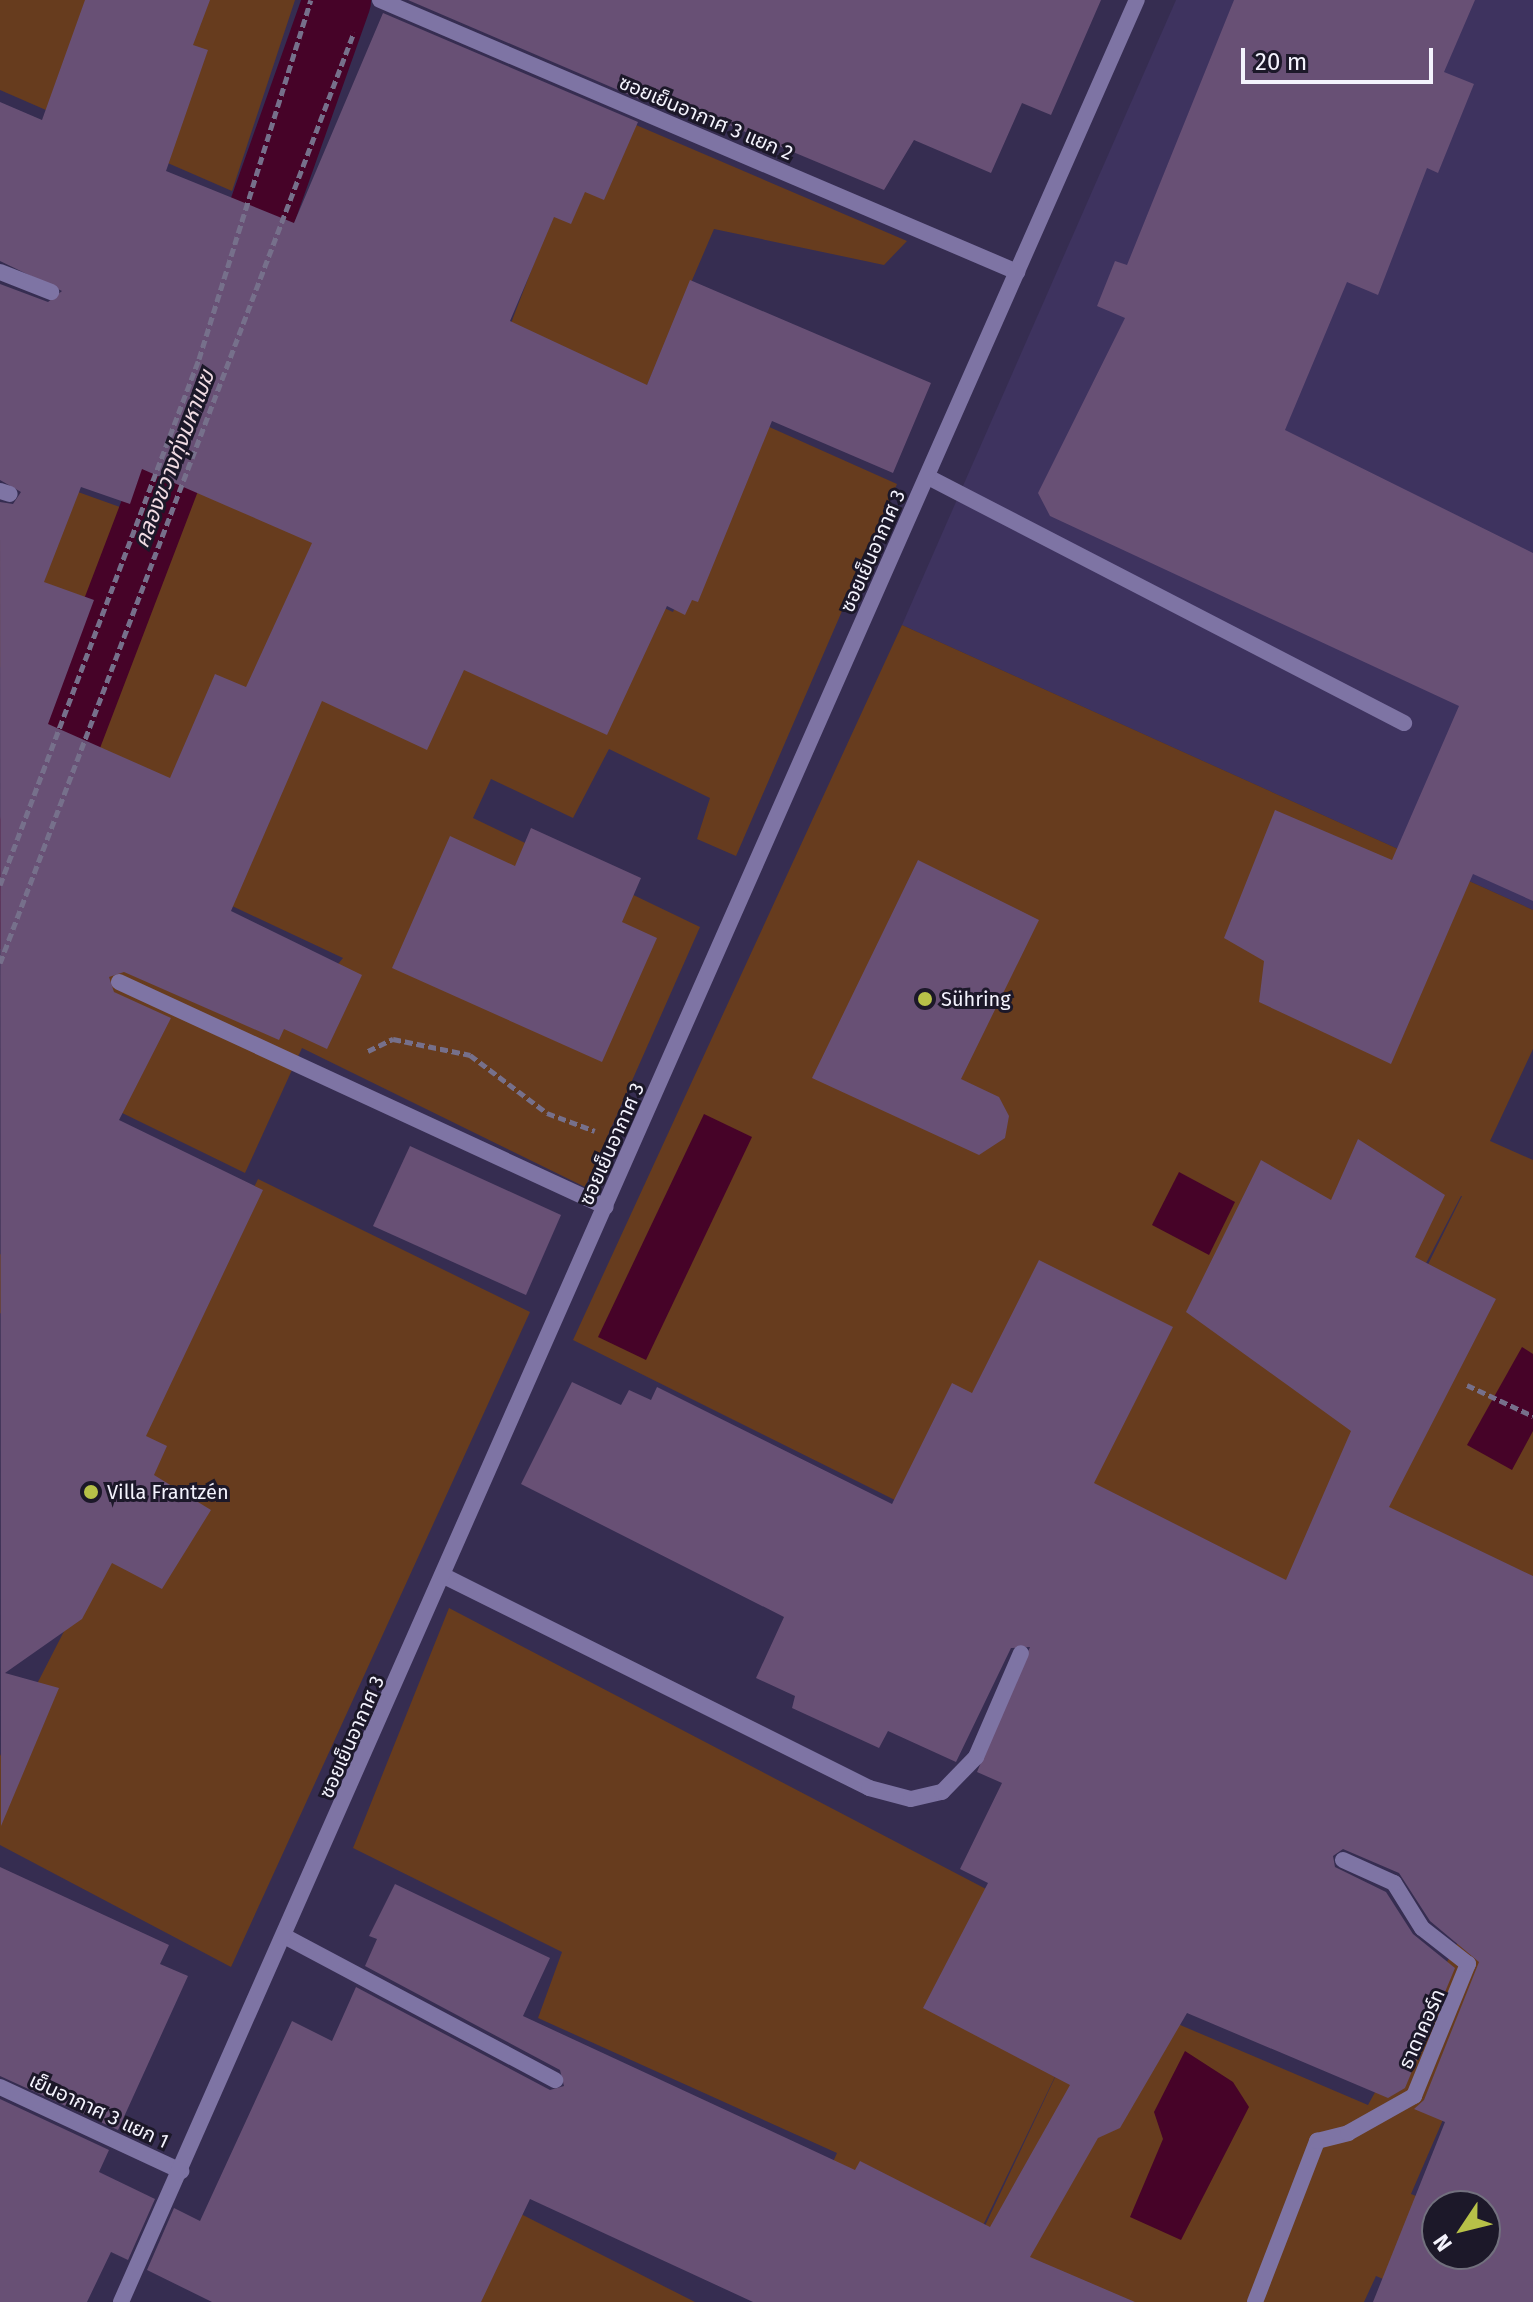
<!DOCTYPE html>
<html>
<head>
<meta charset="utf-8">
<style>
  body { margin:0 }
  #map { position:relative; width:1533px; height:2302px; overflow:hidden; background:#362d51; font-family:"Fira Sans","Noto Sans Thai",sans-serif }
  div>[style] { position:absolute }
  .built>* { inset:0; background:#3e335f }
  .green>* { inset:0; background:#673c1e }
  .water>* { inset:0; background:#460328 }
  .canal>* { height:68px; margin:-34px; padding:0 34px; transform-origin:34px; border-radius:34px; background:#460328 }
  .building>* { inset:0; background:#685075 }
  .path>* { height:5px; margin-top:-2.5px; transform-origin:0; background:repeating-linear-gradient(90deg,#76708b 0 8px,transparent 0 12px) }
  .service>* { height:16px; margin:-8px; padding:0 8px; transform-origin:8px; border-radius:8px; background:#7e74a4 }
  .minor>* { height:16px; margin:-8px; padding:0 8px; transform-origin:8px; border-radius:8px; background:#7e74a4 }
  .dots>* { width:22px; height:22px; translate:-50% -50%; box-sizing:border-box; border:4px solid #1c1829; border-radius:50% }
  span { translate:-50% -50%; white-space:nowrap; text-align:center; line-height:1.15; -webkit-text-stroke:6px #1c1829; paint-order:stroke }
  .street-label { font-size:20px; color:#f4f3fd }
  .poi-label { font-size:20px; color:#f4f3fd }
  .left { translate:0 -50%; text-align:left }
  .water-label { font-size:22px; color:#f1dbe3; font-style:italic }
  .north { position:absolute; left:1421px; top:2190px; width:80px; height:80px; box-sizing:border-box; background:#1c1829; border:2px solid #72707e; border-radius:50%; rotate:235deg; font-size:22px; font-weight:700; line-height:32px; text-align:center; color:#f4f3fd }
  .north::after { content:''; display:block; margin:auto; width:28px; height:36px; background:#b7c148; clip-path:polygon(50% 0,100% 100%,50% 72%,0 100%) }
  .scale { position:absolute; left:1241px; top:48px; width:192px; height:36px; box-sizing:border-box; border:4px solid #f4f3fd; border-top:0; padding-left:10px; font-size:24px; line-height:28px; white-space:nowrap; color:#f4f3fd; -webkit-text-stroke:6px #1c1829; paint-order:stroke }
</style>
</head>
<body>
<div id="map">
  <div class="built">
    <div style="clip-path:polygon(1176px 0,1533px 0,1533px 910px,902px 625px)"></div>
  </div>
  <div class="green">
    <div style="clip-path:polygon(0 0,295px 0,232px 191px,0 90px)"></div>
    <div style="clip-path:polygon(594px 107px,907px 241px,884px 265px,714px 229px,636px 411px,493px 370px)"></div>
    <div style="clip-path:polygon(216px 410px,673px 612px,756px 421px,897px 484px,736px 856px,697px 839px,710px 798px,609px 749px,573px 818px,491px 779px,473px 818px,700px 927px,585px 1187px,302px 1048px,245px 1173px,22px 1064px,86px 908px,304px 1005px,343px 958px,62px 826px)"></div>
    <div style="clip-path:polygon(39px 478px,131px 511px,63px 688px,0 667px,0 517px,21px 524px)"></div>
    <div style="clip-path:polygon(evenodd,902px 625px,1533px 910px,1533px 1049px,1490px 1141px,1533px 1160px,1533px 1746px,1237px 1670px,573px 1340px,902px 625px,1461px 1196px,1462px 1196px,1362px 1397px,1398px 1317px,1461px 1196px)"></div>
    <div style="clip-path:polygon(258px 1179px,530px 1312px,231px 1967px,0 1845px,0 1756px,155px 1454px,80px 1356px,0 1313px,0 1254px,179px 1343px)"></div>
    <div style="clip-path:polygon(449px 1608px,1114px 1956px,1098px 1990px,1368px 2105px,1469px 1922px,1520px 1941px,1411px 2194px,1441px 2206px,1437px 2254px,1485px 2254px,1533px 2242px,1438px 2302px,1376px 2276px,1364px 2302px,949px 2302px,1076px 2033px,946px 2302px,770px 2302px,837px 2153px,538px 2018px,562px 1952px,353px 1848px)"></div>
    <div style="clip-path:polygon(422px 2164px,695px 2302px,473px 2302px)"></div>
  </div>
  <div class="water">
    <div style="clip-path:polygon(704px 1114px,752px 1137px,646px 1360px,598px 1337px)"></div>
    <div style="clip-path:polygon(1179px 1172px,1235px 1202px,1209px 1255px,1152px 1225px)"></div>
    <div style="clip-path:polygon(1522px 1347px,1533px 1354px,1533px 1431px,1512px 1470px,1467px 1445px)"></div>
    <div style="clip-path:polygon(1185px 2051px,1233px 2082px,1249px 2107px,1181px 2240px,1130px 2217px,1163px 2139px,1154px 2112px)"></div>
  </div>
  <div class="canal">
    <div style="left:232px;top:297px;width:315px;rotate:-70.5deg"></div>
    <div style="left:0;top:915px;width:559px;rotate:-69.13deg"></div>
  </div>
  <div class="building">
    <div style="clip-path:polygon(evenodd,85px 0,210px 0,193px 45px,208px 50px,166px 171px,294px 223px,383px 13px,638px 122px,604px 200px,585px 192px,571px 224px,554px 217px,510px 321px,647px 385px,690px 280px,931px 383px,893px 473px,772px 421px,698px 602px,692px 600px,685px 615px,667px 606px,607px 735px,464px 670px,427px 750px,322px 701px,231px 911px,362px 975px,327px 1049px,284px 1029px,279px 1040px,124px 972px,109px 977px,114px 992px,171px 1018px,119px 1120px,263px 1190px,146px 1436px,167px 1446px,154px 1475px,211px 1510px,162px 1589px,112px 1563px,82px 1619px,5px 1673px,59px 1688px,1px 1826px,0 502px,13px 504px,21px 492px,0 480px,0 284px,48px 302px,62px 291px,0 261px,0 102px,42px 120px,85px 0,142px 469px,312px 543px,246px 687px,215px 674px,170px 778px,48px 724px,94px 600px,44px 582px,81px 487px,130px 504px,142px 469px)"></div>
    <div style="clip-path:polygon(408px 0,1101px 0,1051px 115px,1022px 103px,991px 173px,914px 140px,884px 190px,650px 92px,646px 102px)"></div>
    <div style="clip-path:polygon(1234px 0,1475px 0,1444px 72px,1474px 84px,1438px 173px,1427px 168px,1378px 295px,1347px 282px,1285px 430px,1533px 553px,1533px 901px,1473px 874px,1391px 1064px,1259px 1002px,1264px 961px,1224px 938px,1275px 810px,1392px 860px,1459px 706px,1050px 516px,1038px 493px,1125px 318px,1097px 306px,1115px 261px,1127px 265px)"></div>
    <div style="clip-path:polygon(531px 828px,641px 878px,622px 922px,657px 938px,602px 1062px,392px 968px,450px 836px,515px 866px)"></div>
    <div style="clip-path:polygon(918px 860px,1039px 920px,961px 1079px,999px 1097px,1009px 1116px,1005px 1138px,979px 1155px,812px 1078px)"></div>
    <div style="clip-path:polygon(evenodd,1358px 1139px,1445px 1195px,1415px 1257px,1496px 1299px,1389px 1507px,1533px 1576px,1533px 2302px,1373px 2302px,1445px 2122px,1414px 2109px,1424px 2100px,1479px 1962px,1430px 1921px,1399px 1873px,1343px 1849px,1333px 1856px,1335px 1867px,1386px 1892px,1413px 1934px,1455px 1968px,1405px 2088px,1388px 2098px,1187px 2013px,1120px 2128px,1098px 2138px,1030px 2257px,1135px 2302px,753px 2302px,530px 2199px,481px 2302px,212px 2302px,147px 2270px,174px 2208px,200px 2221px,292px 2021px,332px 2041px,356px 1987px,550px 2090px,564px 2086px,560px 2070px,365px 1966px,377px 1939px,369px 1936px,395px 1884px,550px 1958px,523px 2016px,855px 2170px,860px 2161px,990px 2227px,1070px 2085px,923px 2008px,988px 1883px,960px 1869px,1002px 1783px,977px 1772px,1030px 1647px,1011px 1648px,956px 1762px,888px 1731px,879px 1748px,792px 1708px,795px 1696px,756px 1678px,784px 1617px,521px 1484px,572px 1382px,621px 1405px,629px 1390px,651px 1400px,657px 1387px,892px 1504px,952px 1383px,972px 1393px,1039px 1260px,1173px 1327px,1094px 1483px,1286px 1580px,1351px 1431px,1186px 1312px,1261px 1160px,1331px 1200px,1358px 1139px,1437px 2206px,1485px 2206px,1485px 2254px,1437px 2254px,1437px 2206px)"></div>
    <div style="clip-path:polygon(410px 1146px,561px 1215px,526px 1295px,373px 1226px)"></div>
    <div style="clip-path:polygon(0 1867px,169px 1945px,160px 1964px,188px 1976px,118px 2130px,0 2076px)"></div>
    <div style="clip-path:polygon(0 2099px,109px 2150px,99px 2172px,155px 2199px,128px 2260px,111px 2252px,87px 2302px,0 2302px)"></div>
  </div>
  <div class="path">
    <div style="left:0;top:885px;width:562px;rotate:-69.28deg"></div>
    <div style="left:199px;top:359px;width:376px;rotate:-72.7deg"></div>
    <div style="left:0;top:963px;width:996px;rotate:-69.18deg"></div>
    <div style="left:368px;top:1051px;width:28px;rotate:-26deg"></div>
    <div style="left:393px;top:1039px;width:79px;rotate:11.7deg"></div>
    <div style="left:470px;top:1055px;width:96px;rotate:37deg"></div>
    <div style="left:547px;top:1113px;width:51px;rotate:20.6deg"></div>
    <div style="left:1467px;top:1385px;width:73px;rotate:25.2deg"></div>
  </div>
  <div class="service">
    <div style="left:928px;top:477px;width:536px;rotate:27.33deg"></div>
    <div style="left:119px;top:982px;width:536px;rotate:24.8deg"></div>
    <div style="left:444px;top:1576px;width:475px;rotate:26.5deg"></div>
    <div style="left:869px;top:1788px;width:43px;rotate:14.7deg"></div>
    <div style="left:911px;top:1799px;width:32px;rotate:-13deg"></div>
    <div style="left:942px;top:1792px;width:49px;rotate:-45.8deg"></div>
    <div style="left:976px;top:1757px;width:113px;rotate:-66.6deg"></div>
    <div style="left:286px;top:1937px;width:305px;rotate:28deg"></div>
    <div style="left:1255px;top:2302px;width:173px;rotate:-68.9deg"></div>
    <div style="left:1317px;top:2141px;width:32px;rotate:-14deg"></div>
    <div style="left:1348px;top:2133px;width:76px;rotate:-29.3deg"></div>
    <div style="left:1414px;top:2096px;width:143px;rotate:-67.8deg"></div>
    <div style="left:1468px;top:1964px;width:58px;rotate:-142deg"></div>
    <div style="left:1422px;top:1928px;width:53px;rotate:-121.9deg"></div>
    <div style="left:1394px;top:1883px;width:56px;rotate:-155.7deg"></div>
  </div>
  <div class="minor">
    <div style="left:380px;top:0;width:693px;rotate:23.12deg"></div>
    <div style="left:0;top:272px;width:55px;rotate:21.4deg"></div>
    <div style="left:0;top:491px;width:10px;rotate:17deg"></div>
    <div style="left:0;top:2087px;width:200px;rotate:24.9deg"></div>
    <div style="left:121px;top:2302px;width:2516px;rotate:-66.19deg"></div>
  </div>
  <div class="dots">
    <div style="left:925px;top:999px;background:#b7c148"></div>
    <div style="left:91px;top:1492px;background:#b7c148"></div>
  </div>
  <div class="street-label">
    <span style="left:706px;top:118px;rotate:23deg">ซอยเย็นอากาศ 3 แยก 2</span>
    <span style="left:873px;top:551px;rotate:-66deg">ซอยเย็นอากาศ 3</span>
    <span style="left:612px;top:1144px;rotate:-66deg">ซอยเย็นอากาศ 3</span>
    <span style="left:352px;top:1737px;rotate:-66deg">ซอยเย็นอากาศ 3</span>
    <span style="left:1422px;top:2029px;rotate:-66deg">ธาดาคอร์ท</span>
    <span style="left:99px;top:2111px;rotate:25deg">เย็นอากาศ 3 แยก 1</span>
  </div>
  <div class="poi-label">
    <span class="left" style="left:941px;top:999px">Sühring</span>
    <span class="left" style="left:107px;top:1492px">Villa Frantzén</span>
  </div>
  <div class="water-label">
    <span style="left:174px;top:459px;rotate:-69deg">คลองขวางทุ่งมหาเมฆ</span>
  </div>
  <div class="north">N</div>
  <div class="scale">20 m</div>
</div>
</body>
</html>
